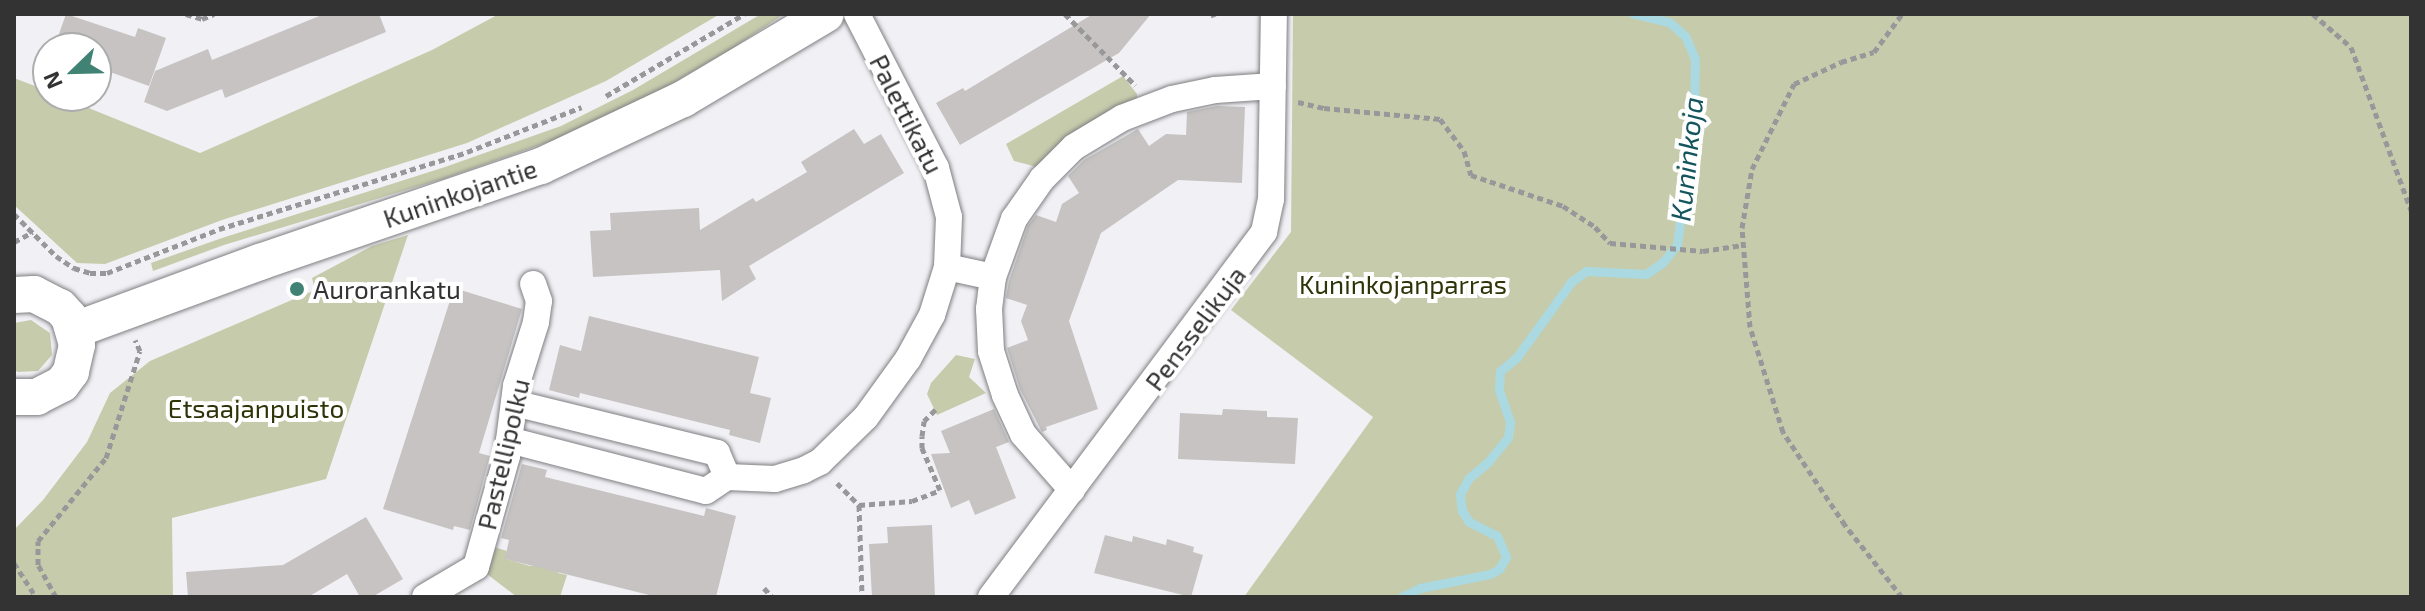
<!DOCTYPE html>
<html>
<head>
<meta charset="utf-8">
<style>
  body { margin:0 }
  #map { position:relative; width:2425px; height:611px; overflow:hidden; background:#f1f1f5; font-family:"Exo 2",sans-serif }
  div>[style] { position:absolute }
  .green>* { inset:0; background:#c6ccab }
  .stream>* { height:9px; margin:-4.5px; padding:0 4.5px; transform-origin:4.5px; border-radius:4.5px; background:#aad9e2 }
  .building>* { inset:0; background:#c6c3c2 }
  .path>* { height:5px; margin-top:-2.5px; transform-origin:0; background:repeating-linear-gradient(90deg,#98989a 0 6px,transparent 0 10px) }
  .roads { filter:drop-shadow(0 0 2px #7f7f82) drop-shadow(0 0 2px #7f7f82) }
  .minor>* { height:26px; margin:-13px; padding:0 13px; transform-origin:13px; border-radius:13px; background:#fff }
  .secondary>* { height:36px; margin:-18px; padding:0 18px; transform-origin:18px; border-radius:18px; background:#fff }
  .dots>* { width:22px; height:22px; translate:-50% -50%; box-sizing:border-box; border:4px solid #fff; border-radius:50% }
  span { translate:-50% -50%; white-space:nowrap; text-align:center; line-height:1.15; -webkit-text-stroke:8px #fff; paint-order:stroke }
  .street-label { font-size:26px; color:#333334 }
  .park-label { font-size:26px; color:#2e3407 }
  .poi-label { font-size:26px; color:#333334 }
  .left { translate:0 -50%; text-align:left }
  .water-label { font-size:28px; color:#14555e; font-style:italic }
  .frame { position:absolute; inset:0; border:16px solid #333334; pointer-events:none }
  .north { position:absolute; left:32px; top:32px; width:80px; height:80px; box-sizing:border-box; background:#fff; border:2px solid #adadae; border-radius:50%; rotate:247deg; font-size:22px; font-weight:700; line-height:32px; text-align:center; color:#333334 }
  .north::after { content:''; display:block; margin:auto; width:28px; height:36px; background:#408374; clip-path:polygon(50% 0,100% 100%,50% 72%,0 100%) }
</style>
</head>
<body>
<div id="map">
  <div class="green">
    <div style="clip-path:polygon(499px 14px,720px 14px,606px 81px,467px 143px,222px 220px,105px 264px,77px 263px,14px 205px,14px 78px,48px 91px,48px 96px,59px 96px,200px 153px,432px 50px)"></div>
    <div style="clip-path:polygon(761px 14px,784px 14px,733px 48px,639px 103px,566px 136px,446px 178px,224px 245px,153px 271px,151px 263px,222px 238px,445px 167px,561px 126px,633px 90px)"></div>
    <div style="clip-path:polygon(1293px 14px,2411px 14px,2411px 597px,1244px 597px,1373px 417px,1231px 310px,1291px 232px)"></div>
    <div style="clip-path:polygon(1123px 76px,1137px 94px,1137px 99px,1037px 167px,1014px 161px,1006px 144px)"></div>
    <div style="clip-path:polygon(408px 235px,326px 479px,172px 518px,173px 597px,14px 597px,14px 530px,43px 500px,87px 442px,110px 393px,150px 361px,315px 290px,312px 278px,372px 246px)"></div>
    <div style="clip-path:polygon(31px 320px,50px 333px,52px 355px,38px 371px,18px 372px,14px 370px,14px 323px)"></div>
    <div style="clip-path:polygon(956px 355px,975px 359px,969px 377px,986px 393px,937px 415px,927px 394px,931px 383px)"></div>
    <div style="clip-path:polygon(494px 547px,507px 551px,506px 559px,530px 566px,560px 564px,558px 573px,567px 575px,560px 597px,517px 597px,487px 574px)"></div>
  </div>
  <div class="stream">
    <div style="left:1401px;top:597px;width:21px;rotate:-25deg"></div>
    <div style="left:1420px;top:588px;width:71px;rotate:-11.3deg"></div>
    <div style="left:1490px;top:574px;width:10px;rotate:-29deg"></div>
    <div style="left:1499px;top:569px;width:14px;rotate:-60deg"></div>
    <div style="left:1506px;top:557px;width:23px;rotate:-113deg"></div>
    <div style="left:1497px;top:536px;width:31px;rotate:-153deg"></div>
    <div style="left:1469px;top:522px;width:13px;rotate:-122deg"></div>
    <div style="left:1462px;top:511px;width:17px;rotate:-97deg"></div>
    <div style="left:1460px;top:494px;width:18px;rotate:-61deg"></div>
    <div style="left:1469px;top:478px;width:25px;rotate:-40deg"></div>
    <div style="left:1488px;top:462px;width:32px;rotate:-51deg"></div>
    <div style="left:1508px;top:437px;width:15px;rotate:-82deg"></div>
    <div style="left:1510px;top:422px;width:34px;rotate:-109deg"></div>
    <div style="left:1499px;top:390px;width:19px;rotate:-87deg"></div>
    <div style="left:1500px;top:371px;width:22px;rotate:-39deg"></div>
    <div style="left:1517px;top:357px;width:92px;rotate:-54.2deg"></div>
    <div style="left:1571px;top:282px;width:19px;rotate:-36deg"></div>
    <div style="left:1586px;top:271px;width:60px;rotate:2.9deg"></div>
    <div style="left:1646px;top:274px;width:21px;rotate:-35deg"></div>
    <div style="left:1663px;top:262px;width:22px;rotate:-51deg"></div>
    <div style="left:1677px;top:245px;width:130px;rotate:-82.5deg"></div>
    <div style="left:1694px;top:116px;width:57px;rotate:-89deg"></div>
    <div style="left:1695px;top:59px;width:25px;rotate:-113deg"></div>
    <div style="left:1685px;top:36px;width:21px;rotate:-139deg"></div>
    <div style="left:1669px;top:22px;width:37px;rotate:-167deg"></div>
  </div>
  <div class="building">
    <div style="clip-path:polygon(66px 14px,135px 37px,138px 28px,166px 38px,149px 86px,96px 67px,96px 48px,54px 48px)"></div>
    <div style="clip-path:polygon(324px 14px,379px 14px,386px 32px,225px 98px,222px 89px,167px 111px,144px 102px,155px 71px,208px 49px,212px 60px)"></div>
    <div style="clip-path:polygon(1093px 14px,1151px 14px,1119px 53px,960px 145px,936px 103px,963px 88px,965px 91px)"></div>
    <div style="clip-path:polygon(1217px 106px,1245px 107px,1242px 183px,1178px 180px,1101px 233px,1069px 321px,1098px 409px,1046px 427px,1047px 430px,1042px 432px,1020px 389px,1007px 348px,1028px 340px,1021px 321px,1027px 305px,1006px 298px,1009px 281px,1028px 226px,1036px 215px,1056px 222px,1062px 204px,1079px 193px,1068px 176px,1084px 160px,1138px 129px,1149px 146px,1166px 134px,1186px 135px,1187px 112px)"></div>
    <div style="clip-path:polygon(854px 129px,864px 144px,881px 134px,904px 173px,749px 266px,756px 279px,722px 301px,720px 270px,593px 277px,590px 231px,611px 230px,610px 213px,699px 208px,700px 230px,753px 198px,756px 202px,807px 172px,801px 162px)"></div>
    <div style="clip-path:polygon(454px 288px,522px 309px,479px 453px,490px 456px,470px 530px,454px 526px,453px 530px,383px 509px)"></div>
    <div style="clip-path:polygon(589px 316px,759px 357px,750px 393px,771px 398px,760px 443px,729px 435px,730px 430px,580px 393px,579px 398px,549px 390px,560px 345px,581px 351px)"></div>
    <div style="clip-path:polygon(994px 409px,1009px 442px,996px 447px,1016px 498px,975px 515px,969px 500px,951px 508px,931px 454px,950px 453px,941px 431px)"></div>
    <div style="clip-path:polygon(1223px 409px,1267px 411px,1267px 417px,1298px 418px,1295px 464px,1178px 459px,1180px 413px,1222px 415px)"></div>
    <div style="clip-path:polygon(522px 464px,547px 470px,545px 477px,704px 516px,706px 508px,736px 516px,716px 597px,657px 597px,505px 559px,509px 540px,501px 538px)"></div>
    <div style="clip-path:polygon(366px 517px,403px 579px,372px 597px,360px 597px,347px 574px,308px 597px,188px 597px,186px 572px,283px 565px)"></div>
    <div style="clip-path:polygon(932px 525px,935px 597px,872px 597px,869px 544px,888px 543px,887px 527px)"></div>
    <div style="clip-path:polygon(1105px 535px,1132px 542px,1133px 536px,1166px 545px,1167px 539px,1194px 547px,1193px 552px,1203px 555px,1191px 597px,1094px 573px)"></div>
  </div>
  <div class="path">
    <div style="left:186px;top:14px;width:17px;rotate:17deg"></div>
    <div style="left:202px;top:19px;width:13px;rotate:-23deg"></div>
    <div style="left:1065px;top:14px;width:100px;rotate:45.4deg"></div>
    <div style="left:1213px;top:14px;width:3px;rotate:72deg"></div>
    <div style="left:2313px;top:14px;width:50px;rotate:41deg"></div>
    <div style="left:2351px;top:47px;width:174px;rotate:69.8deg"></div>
    <div style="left:606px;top:96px;width:161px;rotate:-30.7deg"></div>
    <div style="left:1298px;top:102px;width:27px;rotate:13deg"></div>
    <div style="left:1324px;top:108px;width:117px;rotate:5.4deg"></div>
    <div style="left:1440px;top:119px;width:40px;rotate:53deg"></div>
    <div style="left:1464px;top:151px;width:25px;rotate:74deg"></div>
    <div style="left:1471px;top:175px;width:97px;rotate:18.6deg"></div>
    <div style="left:1563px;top:206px;width:38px;rotate:33deg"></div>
    <div style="left:1595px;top:227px;width:22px;rotate:47deg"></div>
    <div style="left:1610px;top:243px;width:93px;rotate:4.9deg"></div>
    <div style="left:1703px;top:251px;width:40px;rotate:-8.5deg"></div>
    <div style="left:14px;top:214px;width:59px;rotate:45deg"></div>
    <div style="left:56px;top:256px;width:22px;rotate:34deg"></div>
    <div style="left:74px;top:268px;width:17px;rotate:17deg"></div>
    <div style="left:90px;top:273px;width:17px"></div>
    <div style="left:107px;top:273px;width:120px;rotate:-21.4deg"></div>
    <div style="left:219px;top:229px;width:260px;rotate:-17.2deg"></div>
    <div style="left:467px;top:152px;width:123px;rotate:-21.4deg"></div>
    <div style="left:14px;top:242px;width:21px;rotate:-28deg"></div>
    <div style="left:837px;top:483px;width:31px;rotate:45deg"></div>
    <div style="left:859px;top:505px;width:92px;rotate:88.1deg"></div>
    <div style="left:859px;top:505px;width:53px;rotate:-4.3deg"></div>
    <div style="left:912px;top:501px;width:30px;rotate:-21deg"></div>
    <div style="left:940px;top:490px;width:46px;rotate:-113.2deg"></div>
    <div style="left:922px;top:448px;width:12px;rotate:-90deg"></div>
    <div style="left:922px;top:436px;width:15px;rotate:-82deg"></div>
    <div style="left:924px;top:421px;width:18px;rotate:-45deg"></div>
    <div style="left:14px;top:563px;width:40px;rotate:57.1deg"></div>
    <div style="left:764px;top:588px;width:12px;rotate:48deg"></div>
    <div style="left:56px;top:597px;width:37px;rotate:-119deg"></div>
    <div style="left:38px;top:565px;width:24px;rotate:-90deg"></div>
    <div style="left:38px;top:541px;width:107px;rotate:-50.7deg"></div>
    <div style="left:106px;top:458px;width:112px;rotate:-72.4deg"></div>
    <div style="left:140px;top:351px;width:12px;rotate:-114deg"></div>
    <div style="left:1902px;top:597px;width:92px;rotate:-128.4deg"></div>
    <div style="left:1845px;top:525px;width:112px;rotate:-123.7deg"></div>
    <div style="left:1783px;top:432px;width:110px;rotate:-107.4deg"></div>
    <div style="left:1750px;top:327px;width:99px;rotate:-94.6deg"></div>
    <div style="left:1742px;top:228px;width:60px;rotate:-80.4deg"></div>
    <div style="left:1752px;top:169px;width:95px;rotate:-63.7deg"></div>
    <div style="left:1794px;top:84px;width:52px;rotate:-25.1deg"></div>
    <div style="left:1841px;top:62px;width:34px;rotate:-17deg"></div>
    <div style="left:1874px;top:52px;width:47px;rotate:-53.6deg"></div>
  </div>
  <div class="roads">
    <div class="minor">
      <div style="left:947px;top:267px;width:47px;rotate:12.3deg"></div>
      <div style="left:514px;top:403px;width:209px;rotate:13.8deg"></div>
      <div style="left:717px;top:453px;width:26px;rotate:67deg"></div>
      <div style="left:509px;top:440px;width:203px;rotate:14.5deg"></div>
      <div style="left:706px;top:491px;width:25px;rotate:-34deg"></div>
      <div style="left:727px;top:477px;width:48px;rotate:2.4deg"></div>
      <div style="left:775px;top:479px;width:30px;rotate:-17deg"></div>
      <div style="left:804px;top:470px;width:18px;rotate:-27deg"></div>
      <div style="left:820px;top:462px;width:64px;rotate:-44.4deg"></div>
      <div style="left:866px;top:417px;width:72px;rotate:-54.1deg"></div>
      <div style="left:908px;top:359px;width:50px;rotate:-61.4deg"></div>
      <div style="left:932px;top:315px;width:50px;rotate:-72.6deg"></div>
      <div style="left:947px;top:267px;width:50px;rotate:-87.7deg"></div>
      <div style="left:949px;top:217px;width:51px;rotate:-104.9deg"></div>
      <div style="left:936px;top:168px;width:173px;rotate:-117.2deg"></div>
      <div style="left:1072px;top:490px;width:74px;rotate:-131.2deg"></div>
      <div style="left:1023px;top:434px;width:43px;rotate:-114.8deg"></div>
      <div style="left:1005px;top:395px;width:46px;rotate:-107.7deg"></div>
      <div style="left:991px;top:351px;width:42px;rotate:-92.7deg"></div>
      <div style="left:989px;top:309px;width:32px;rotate:-83deg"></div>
      <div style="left:993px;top:277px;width:62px;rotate:-70.1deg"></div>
      <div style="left:1014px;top:219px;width:49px;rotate:-55deg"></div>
      <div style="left:1042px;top:179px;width:45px;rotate:-45deg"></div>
      <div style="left:1074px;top:147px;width:56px;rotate:-31.1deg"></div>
      <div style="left:1122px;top:118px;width:53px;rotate:-20.8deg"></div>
      <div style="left:1172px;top:99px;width:44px;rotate:-11.8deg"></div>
      <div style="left:1215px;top:90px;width:58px;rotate:-3.9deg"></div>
      <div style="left:425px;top:597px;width:59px;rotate:-30.5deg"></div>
      <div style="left:476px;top:567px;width:115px;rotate:-74.4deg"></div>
      <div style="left:507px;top:456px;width:71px;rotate:-82.7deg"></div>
      <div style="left:516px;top:386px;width:67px;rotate:-72.6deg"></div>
      <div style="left:536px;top:322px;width:21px;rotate:-82deg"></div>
      <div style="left:539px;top:301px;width:18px;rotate:-109deg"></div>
      <div style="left:991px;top:597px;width:456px;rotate:-53.2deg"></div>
      <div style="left:1264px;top:232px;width:34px;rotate:-78deg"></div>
      <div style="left:1271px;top:199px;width:185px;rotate:-89.1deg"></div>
    </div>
    <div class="secondary">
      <div style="left:14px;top:295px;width:20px;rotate:-3deg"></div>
      <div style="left:34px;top:294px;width:29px;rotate:27deg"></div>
      <div style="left:60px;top:307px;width:13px;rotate:48deg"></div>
      <div style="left:69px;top:317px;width:29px;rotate:74deg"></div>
      <div style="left:77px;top:345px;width:28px;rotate:103deg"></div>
      <div style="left:71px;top:372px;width:15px;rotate:127deg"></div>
      <div style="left:62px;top:384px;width:28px;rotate:153deg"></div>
      <div style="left:37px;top:397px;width:23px;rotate:180deg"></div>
      <div style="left:75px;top:330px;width:197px;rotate:-20.2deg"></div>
      <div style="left:260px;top:262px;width:297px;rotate:-18.9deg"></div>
      <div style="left:541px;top:166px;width:157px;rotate:-25.3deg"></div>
      <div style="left:683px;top:99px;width:166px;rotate:-30.7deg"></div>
    </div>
  </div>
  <div class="dots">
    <div style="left:297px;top:289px;background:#408374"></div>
  </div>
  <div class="street-label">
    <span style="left:907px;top:114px;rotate:63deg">Palettikatu</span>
    <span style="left:460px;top:193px;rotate:-19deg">Kuninkojantie</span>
    <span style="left:1195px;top:328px;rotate:-53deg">Pensselikuja</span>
    <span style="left:503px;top:454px;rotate:-77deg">Pastellipolku</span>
  </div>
  <div class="park-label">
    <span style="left:1403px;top:284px">Kuninkojanparras</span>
    <span style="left:256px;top:408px">Etsaajanpuisto</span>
  </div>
  <div class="poi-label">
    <span class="left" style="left:313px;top:289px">Aurorankatu</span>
  </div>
  <div class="water-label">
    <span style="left:1686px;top:159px;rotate:-84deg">Kuninkoja</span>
  </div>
  <div class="frame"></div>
  <div class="north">N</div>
</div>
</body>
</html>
